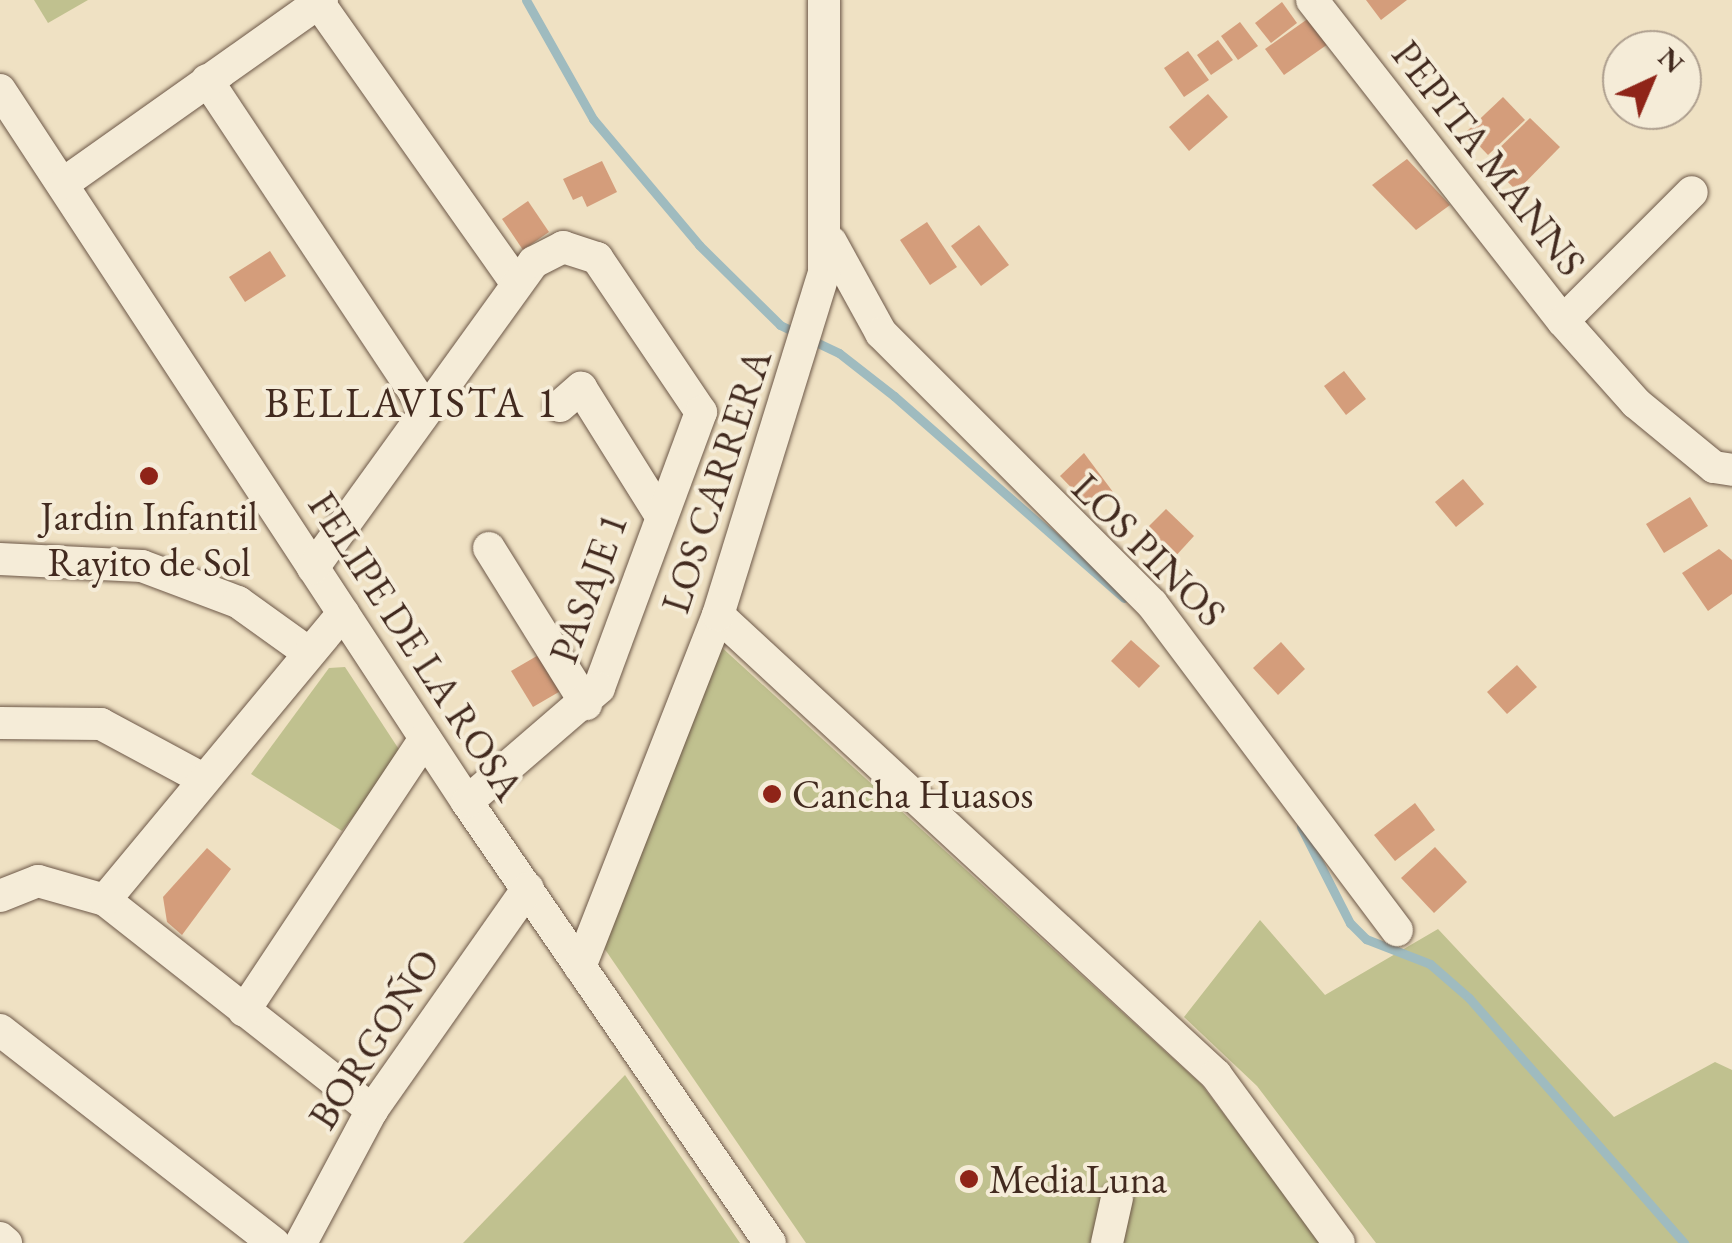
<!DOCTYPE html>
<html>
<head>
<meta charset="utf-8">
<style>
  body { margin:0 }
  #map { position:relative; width:1732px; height:1243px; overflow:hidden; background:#efe1c3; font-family:"EB Garamond",serif }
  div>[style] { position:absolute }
  .green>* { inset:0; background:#c0c18f }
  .stream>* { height:9px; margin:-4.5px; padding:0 4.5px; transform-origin:4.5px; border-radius:4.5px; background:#9fbbbf }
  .building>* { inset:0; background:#d49d7b }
  .roads { filter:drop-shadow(0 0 2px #6d5848) drop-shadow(0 0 2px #6d5848) }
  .minor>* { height:32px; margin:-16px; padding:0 16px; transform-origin:16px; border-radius:16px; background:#f5ecd8 }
  .dots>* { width:28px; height:28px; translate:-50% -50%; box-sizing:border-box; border:5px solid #f5ecd8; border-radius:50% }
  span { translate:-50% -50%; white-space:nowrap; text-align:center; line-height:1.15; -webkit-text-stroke:8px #f5ecd8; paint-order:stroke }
  .street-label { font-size:40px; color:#422a1f }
  .poi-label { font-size:40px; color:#422a1f }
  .left { translate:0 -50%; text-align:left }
  .neighbourhood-label { font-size:42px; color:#422a1f; letter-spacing:2.5px }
  .north { position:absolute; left:1602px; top:30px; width:100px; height:100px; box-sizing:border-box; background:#f5ecd8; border:2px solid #ad9e8e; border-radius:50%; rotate:44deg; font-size:28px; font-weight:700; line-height:40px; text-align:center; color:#422a1f }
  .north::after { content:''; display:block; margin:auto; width:35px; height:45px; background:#8f2418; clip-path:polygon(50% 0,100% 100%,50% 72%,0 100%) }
</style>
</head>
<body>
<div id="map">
  <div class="green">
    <div style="clip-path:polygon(34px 0,88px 0,48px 23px)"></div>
    <div style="clip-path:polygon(718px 644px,1201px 1084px,1322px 1243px,806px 1243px,602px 945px)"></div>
    <div style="clip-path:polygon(345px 667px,402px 754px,342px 831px,251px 774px,329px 668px)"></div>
    <div style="clip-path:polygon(1260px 920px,1325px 995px,1438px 929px,1614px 1117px,1715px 1062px,1732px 1070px,1732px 1243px,1376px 1243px,1257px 1086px,1184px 1017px)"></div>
    <div style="clip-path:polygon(625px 1075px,740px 1243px,463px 1243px)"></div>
  </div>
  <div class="stream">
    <div style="left:526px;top:0;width:137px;rotate:60.6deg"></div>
    <div style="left:593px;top:119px;width:165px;rotate:49.9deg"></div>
    <div style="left:699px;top:245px;width:114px;rotate:44.6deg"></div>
    <div style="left:780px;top:325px;width:65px;rotate:25.4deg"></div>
    <div style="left:839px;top:353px;width:70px;rotate:38deg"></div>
    <div style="left:894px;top:396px;width:306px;rotate:41.3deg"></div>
    <div style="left:1301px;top:827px;width:108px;rotate:63deg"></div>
    <div style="left:1350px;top:923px;width:23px;rotate:45deg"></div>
    <div style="left:1366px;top:939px;width:69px;rotate:21.3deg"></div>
    <div style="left:1430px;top:964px;width:52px;rotate:41.1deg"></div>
    <div style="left:1469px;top:998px;width:326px;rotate:48.7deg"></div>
  </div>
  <div class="building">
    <div style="clip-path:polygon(1366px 0,1407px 0,1381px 20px)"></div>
    <div style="clip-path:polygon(1282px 2px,1297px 23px,1271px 43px,1255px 23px)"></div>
    <div style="clip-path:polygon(1309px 18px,1328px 44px,1284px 75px,1265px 49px)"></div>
    <div style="clip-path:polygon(1240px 22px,1258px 46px,1238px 60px,1221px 36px)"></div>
    <div style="clip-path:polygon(1218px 40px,1233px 60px,1211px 75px,1197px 55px)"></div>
    <div style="clip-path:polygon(1188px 51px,1209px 80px,1184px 97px,1164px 68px)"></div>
    <div style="clip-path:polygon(1208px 94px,1228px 117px,1189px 151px,1169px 127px)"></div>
    <div style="clip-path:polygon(1503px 97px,1525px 120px,1488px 155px,1466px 132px)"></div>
    <div style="clip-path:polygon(1530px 118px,1560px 147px,1517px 191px,1486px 161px)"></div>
    <div style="clip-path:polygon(1407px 159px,1450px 205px,1416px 230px,1372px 185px)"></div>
    <div style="clip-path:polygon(602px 161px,617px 192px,587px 207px,582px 196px,573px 200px,563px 179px)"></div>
    <div style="clip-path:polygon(528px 201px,549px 232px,523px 250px,502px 219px)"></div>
    <div style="clip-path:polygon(927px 222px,957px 267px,930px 285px,900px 240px)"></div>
    <div style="clip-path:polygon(979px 225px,1009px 265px,981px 286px,951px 246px)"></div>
    <div style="clip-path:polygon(270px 251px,286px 276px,245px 302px,229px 277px)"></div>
    <div style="clip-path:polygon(1344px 371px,1366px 399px,1346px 415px,1324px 386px)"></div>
    <div style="clip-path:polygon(1084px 453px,1113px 492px,1094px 511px,1060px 476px)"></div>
    <div style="clip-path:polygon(1463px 479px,1484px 504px,1456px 527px,1435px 502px)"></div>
    <div style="clip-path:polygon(1690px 497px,1708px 526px,1664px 553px,1646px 524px)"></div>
    <div style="clip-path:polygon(1166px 509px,1194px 536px,1173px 559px,1144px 531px)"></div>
    <div style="clip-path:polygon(1719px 549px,1732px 560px,1732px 594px,1708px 611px,1682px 573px)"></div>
    <div style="clip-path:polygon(1131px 640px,1160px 666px,1139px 688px,1111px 661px)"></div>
    <div style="clip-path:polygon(1281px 642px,1305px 669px,1278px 695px,1253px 668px)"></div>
    <div style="clip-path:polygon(542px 653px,564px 689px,533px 707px,511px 671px)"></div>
    <div style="clip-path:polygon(1517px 665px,1537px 687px,1507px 714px,1487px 692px)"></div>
    <div style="clip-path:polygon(1415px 803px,1435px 830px,1395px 861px,1374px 835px)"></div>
    <div style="clip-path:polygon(1435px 847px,1467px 882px,1434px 913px,1401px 878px)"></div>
    <div style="clip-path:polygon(207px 848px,231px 869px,182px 935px,167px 922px,163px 897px)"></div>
  </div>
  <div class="roads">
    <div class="minor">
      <div style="left:1312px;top:0;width:407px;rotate:52deg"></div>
      <div style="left:1563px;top:321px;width:110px;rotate:48.3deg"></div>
      <div style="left:1636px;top:403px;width:101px;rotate:39.4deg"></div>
      <div style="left:1714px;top:467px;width:18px;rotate:9deg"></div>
      <div style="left:318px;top:2px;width:344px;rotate:54.8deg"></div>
      <div style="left:207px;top:80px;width:392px;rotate:56.4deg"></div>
      <div style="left:0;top:90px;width:851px;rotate:56.74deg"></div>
      <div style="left:467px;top:802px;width:535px;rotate:55.51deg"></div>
      <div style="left:64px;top:183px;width:316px;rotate:-35.3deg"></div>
      <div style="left:831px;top:242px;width:104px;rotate:61.2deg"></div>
      <div style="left:881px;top:333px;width:383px;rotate:45deg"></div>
      <div style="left:1152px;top:604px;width:408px;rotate:53.1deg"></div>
      <div style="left:1563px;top:321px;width:182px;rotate:-45deg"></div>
      <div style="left:560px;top:406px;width:28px;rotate:-41deg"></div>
      <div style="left:581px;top:388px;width:151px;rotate:58deg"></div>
      <div style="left:489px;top:548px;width:184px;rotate:58.1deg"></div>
      <div style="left:0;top:559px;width:142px;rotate:2.8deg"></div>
      <div style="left:142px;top:566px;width:103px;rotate:20.6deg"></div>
      <div style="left:238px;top:602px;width:87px;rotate:35.7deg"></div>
      <div style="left:313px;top:568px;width:377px;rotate:-54.2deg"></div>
      <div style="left:534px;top:262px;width:33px;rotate:-27deg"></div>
      <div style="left:563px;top:247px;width:36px;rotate:18deg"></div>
      <div style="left:597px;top:258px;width:186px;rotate:56deg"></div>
      <div style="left:701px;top:412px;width:294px;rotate:110.3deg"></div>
      <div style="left:599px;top:688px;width:174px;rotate:139.2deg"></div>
      <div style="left:718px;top:615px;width:678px;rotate:42.73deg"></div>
      <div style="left:1216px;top:1075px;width:208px;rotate:53.8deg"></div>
      <div style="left:0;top:723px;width:101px;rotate:0.6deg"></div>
      <div style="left:101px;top:724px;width:116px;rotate:28.3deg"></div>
      <div style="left:0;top:896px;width:41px;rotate:-21.5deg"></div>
      <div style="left:38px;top:881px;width:70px;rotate:15.8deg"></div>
      <div style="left:105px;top:900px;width:340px;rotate:38.2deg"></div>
      <div style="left:105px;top:900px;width:373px;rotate:-50.3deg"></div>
      <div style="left:580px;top:967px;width:378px;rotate:-68.6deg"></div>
      <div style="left:718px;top:615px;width:359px;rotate:-72.8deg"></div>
      <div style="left:824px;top:272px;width:272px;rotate:-90deg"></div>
      <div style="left:244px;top:1011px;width:327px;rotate:-56.4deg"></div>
      <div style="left:0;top:1030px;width:347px;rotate:37.9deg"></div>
      <div style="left:0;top:1238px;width:8px;rotate:40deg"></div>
      <div style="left:301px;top:1243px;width:151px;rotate:-61.9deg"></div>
      <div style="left:372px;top:1110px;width:271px;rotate:-54.9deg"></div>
      <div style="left:1107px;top:1243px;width:46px;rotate:-77.5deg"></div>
    </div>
  </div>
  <div class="dots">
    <div style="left:149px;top:476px;background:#8f2418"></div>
    <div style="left:772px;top:794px;background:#8f2418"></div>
    <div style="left:969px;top:1179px;background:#8f2418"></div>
  </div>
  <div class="street-label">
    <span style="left:1489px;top:158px;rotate:52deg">PEPITA MANNS</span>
    <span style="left:716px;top:481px;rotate:-72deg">LOS CARRERA</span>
    <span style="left:1149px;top:550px;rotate:45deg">LOS PINOS</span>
    <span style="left:588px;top:588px;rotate:-70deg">PASAJE 1</span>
    <span style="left:416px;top:646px;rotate:57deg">FELIPE DE LA ROSA</span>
    <span style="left:374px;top:1039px;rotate:-57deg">BORGOÑO</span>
  </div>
  <div class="poi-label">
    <span style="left:149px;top:539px">Jardin Infantil<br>Rayito de Sol</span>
    <span class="left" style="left:792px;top:794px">Cancha Huasos</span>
    <span class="left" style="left:989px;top:1179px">MediaLuna</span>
  </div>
  <div class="neighbourhood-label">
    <span style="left:412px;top:403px">BELLAVISTA 1</span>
  </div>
  <div class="north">N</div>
</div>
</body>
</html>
